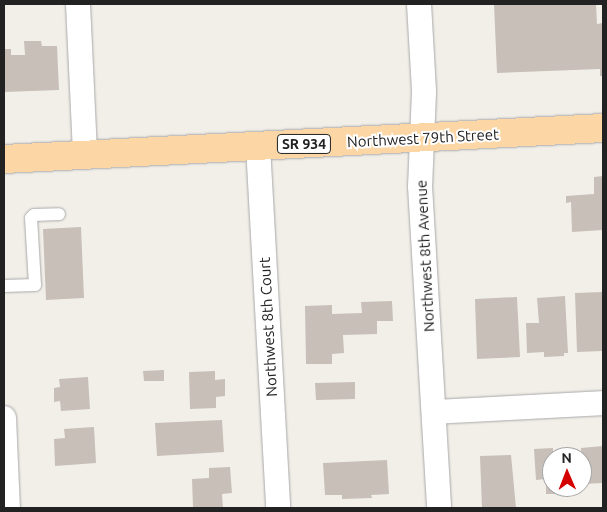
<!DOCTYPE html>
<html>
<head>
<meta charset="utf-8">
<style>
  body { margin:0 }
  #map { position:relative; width:607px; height:512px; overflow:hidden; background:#f2efe9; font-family:Ubuntu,sans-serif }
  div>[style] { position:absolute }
  .building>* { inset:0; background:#c7bfb8 }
  .roads { filter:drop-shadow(0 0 1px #a9a9a9) drop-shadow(0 0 1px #a9a9a9) }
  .lane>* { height:12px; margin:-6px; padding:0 6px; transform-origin:6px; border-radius:6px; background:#fff }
  .street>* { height:24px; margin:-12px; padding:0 12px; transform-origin:12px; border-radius:12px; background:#fff }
  .primary>* { height:28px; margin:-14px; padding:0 14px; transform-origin:14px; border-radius:14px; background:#fcd6a4 }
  span { translate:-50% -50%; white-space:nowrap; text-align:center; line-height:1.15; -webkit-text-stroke:4px #fff; paint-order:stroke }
  .shield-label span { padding:1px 4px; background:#fff; border:1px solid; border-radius:4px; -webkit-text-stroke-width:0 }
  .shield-label { font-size:14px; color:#222; font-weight:700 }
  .street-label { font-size:15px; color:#222 }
  .frame { position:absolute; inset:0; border:5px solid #222; pointer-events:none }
  .north { position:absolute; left:542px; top:447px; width:50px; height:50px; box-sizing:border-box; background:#fff; border:1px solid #a7a7a7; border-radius:50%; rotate:359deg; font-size:14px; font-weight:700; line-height:20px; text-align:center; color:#222 }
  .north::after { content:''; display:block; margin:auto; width:18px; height:22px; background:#d40000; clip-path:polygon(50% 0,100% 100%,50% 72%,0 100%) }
</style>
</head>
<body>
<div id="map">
  <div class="building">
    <div style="clip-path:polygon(494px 4px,596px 4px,597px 24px,603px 23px,603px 76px,600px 76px,600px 69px,497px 73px)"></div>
    <div style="clip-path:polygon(24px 41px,41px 41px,42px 46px,57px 46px,59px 90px,4px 92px,4px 49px,11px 49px,11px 55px,25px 55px)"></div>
    <div style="clip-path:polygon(603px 176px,603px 230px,572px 232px,571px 202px,566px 203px,566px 196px,594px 194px,594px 177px)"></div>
    <div style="clip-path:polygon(81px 227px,84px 298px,46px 300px,43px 229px)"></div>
    <div style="clip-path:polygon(603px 292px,603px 351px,577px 352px,575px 293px)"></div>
    <div style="clip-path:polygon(565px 296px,568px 353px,564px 353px,564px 356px,544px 357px,544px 352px,527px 353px,526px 323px,539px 323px,537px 298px)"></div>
    <div style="clip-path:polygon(517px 297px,520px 357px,477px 359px,475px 299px)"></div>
    <div style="clip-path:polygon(392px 301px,393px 321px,377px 321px,377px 334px,343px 335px,344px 353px,332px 354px,332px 364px,306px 364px,305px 306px,332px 305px,332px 314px,362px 313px,361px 302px)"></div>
    <div style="clip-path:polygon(164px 370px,164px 381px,144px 381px,143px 371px)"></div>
    <div style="clip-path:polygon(215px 371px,215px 380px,225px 379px,225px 396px,216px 397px,216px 408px,190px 409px,189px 372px)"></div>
    <div style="clip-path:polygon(88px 377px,90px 409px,61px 411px,60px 401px,54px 402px,54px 388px,60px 387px,59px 379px)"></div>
    <div style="clip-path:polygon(355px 382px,355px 399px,316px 400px,315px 383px)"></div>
    <div style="clip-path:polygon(222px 420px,224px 452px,157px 456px,155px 423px)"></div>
    <div style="clip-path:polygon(94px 427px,96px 463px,55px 466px,54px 439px,65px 438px,64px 429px)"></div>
    <div style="clip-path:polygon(603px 446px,603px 483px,583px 484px,581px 448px)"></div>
    <div style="clip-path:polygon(553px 448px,553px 452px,573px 451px,573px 457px,552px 457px,552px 487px,567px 489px,556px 489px,556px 494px,546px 494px,546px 479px,536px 480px,534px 449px)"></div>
    <div style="clip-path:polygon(511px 455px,516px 508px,482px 508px,480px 456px)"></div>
    <div style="clip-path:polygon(387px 460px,389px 494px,371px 495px,372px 498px,342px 499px,342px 495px,325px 495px,323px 463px)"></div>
    <div style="clip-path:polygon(230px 467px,232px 493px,222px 494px,223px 508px,193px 508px,192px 479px,209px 478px,209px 468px)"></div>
  </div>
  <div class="roads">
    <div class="lane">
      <div style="left:4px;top:286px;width:31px;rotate:-2deg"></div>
      <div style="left:35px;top:285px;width:67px;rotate:-93.4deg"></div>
      <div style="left:31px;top:218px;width:4px;rotate:-45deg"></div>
      <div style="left:34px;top:215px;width:25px;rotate:-2deg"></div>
    </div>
    <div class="street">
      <div style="left:78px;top:4px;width:151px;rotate:87.3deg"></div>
      <div style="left:419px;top:4px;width:88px;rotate:86.7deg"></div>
      <div style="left:424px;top:92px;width:94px;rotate:92.4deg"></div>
      <div style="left:420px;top:186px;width:323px;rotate:86.6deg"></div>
      <div style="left:258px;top:146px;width:363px;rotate:86.8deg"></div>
      <div style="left:434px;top:412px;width:169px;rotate:-3deg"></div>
      <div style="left:4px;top:418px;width:90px;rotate:87.5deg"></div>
    </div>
    <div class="primary">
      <div style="left:4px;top:159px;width:600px;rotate:-2.96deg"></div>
    </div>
  </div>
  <div class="shield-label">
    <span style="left:304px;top:144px">SR 934</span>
  </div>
  <div class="street-label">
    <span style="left:423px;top:138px;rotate:-3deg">Northwest 79th Street</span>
    <span style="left:425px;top:256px;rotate:-93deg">Northwest 8th Avenue</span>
    <span style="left:268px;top:327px;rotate:-93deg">Northwest 8th Court</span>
  </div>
  <div class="frame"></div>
  <div class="north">N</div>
</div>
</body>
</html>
